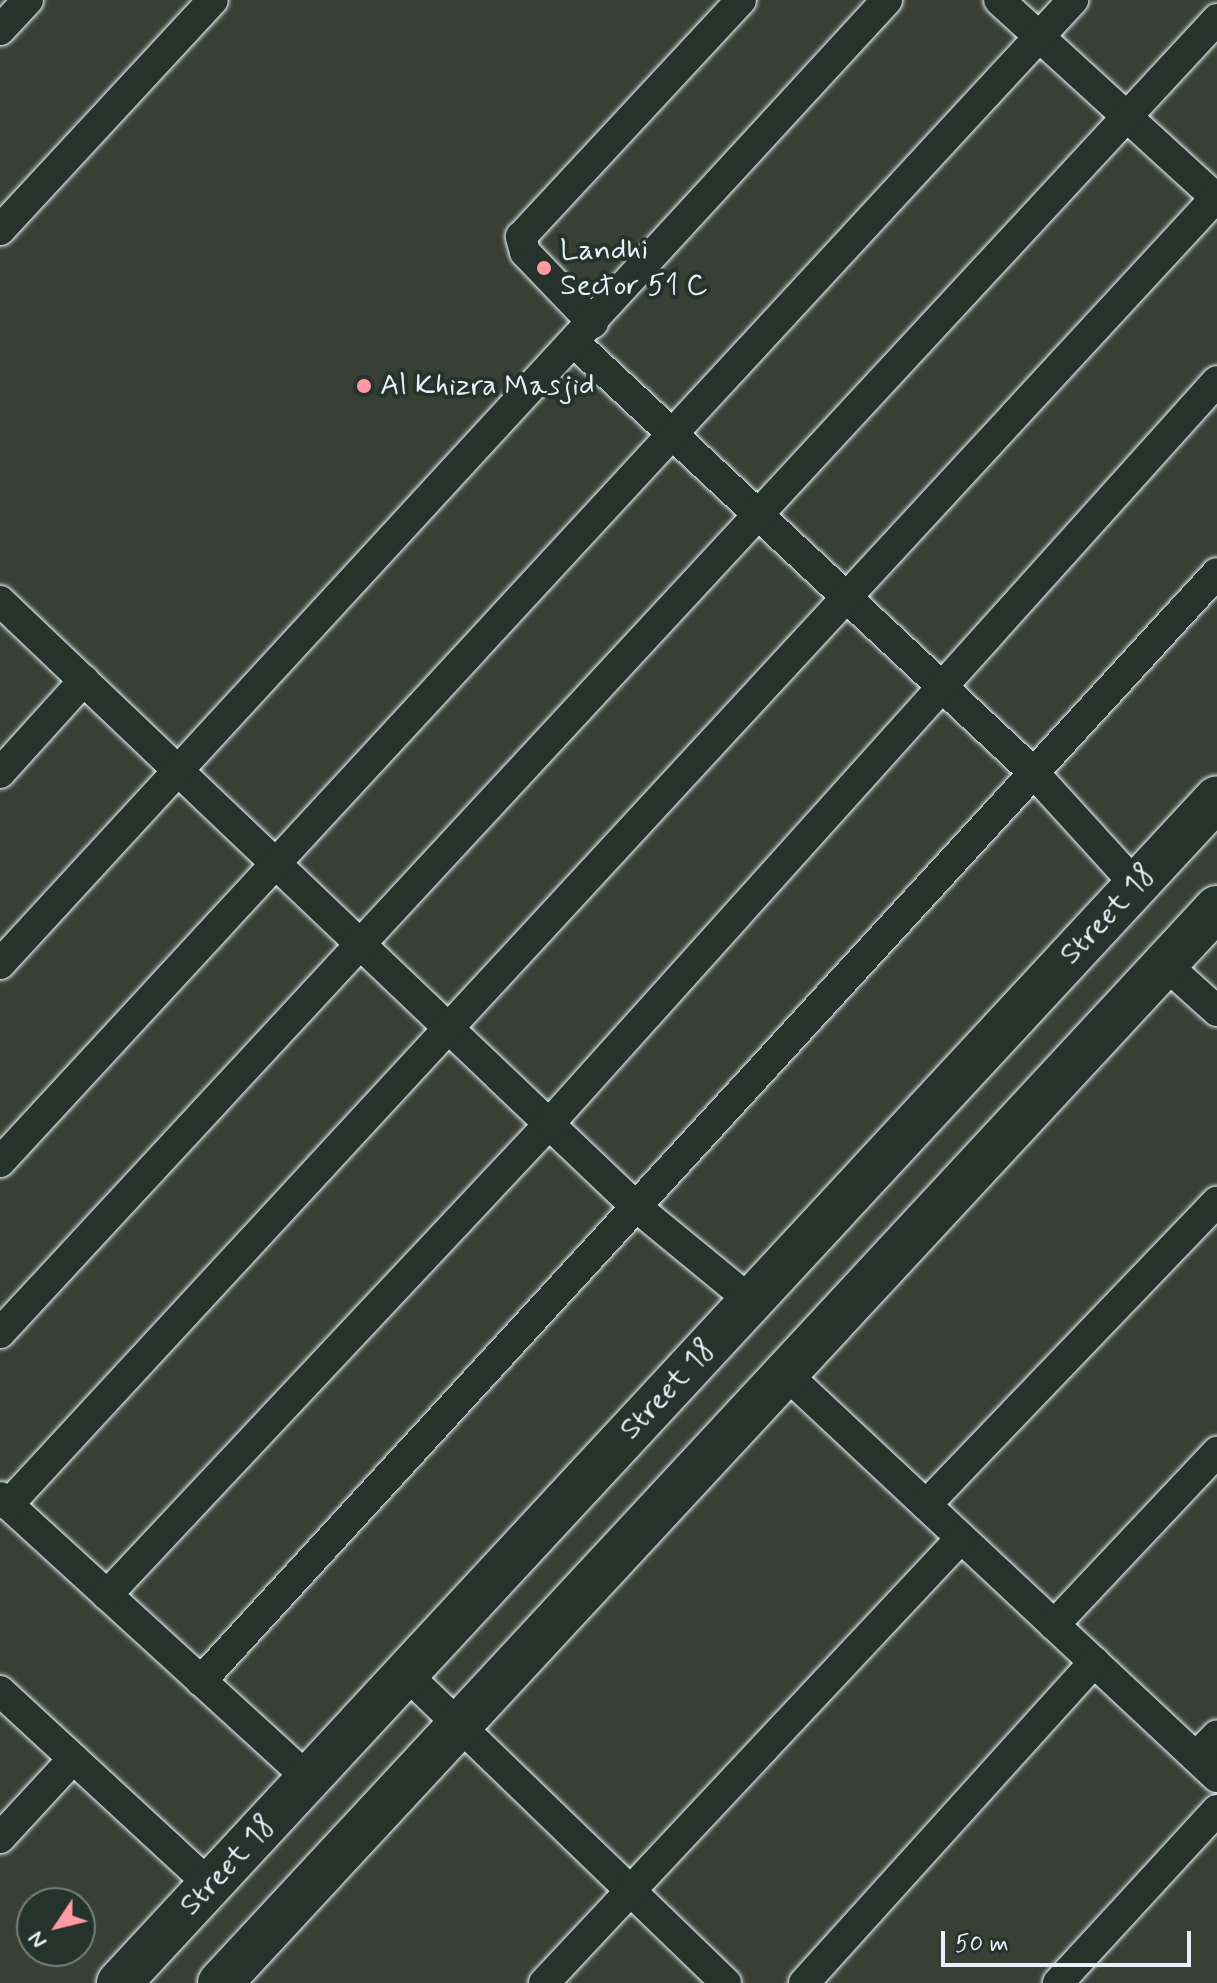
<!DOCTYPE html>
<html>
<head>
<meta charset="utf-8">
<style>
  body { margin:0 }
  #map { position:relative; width:1217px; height:1983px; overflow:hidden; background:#384036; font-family:Mynerve,sans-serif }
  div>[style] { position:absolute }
  .roads { filter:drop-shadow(0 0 2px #e8f1f8) drop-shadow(0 0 2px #e8f1f8) }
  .street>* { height:30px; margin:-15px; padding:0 15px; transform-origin:15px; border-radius:15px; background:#26332d }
  .secondary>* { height:44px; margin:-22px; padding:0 22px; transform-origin:22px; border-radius:22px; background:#26332d }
  .dots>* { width:22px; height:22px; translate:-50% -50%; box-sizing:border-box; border:4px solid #26332d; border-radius:50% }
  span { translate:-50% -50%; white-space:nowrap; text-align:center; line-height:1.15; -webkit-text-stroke:8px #26332d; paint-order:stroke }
  .poi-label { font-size:30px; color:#e8f1f8 }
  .left { translate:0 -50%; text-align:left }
  .street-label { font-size:30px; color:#e8f1f8 }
  .north { position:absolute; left:16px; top:1887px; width:80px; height:80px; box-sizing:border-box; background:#26332d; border:2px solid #747f7e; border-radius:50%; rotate:235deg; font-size:22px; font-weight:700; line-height:32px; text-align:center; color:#e8f1f8 }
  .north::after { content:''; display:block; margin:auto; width:28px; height:36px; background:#ff9aa2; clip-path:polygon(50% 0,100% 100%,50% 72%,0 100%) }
  .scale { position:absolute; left:941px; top:1931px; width:250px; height:36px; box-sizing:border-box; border:4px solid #e8f1f8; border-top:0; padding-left:10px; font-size:24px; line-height:28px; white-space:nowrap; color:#e8f1f8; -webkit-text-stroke:6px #26332d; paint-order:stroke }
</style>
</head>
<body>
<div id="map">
  <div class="roads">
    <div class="street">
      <div style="left:999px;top:0;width:295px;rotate:42.4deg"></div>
      <div style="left:0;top:30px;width:41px;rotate:-47deg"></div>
      <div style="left:0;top:230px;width:313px;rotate:-47.2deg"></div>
      <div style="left:593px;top:323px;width:98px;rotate:-133.8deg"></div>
      <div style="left:525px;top:252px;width:16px;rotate:-105deg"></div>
      <div style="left:521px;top:237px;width:323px;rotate:-47.1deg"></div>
      <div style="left:575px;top:343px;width:628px;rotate:43.13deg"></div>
      <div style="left:1033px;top:772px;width:153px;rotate:47.7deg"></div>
      <div style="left:0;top:601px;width:876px;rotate:43.61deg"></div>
      <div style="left:634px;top:1205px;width:151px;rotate:39.4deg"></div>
      <div style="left:0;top:773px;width:125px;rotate:-47.9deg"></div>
      <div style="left:0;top:964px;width:1310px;rotate:-47.38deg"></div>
      <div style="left:1165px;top:964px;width:70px;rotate:42.1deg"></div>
      <div style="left:0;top:1162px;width:1582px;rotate:-47.28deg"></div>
      <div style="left:0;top:1333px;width:1791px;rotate:-47.19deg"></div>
      <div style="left:786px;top:1374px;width:590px;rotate:43.08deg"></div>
      <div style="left:0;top:1497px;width:418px;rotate:42.4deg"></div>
      <div style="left:8px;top:1505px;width:1782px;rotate:-47.27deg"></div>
      <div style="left:926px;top:1505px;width:420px;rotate:-46.2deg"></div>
      <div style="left:107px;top:1595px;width:646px;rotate:-46.82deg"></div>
      <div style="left:549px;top:1124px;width:999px;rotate:-48.04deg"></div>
      <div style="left:1054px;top:1625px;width:238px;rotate:-46.7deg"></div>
      <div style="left:406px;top:1674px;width:445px;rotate:44deg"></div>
      <div style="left:201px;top:1681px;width:1503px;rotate:-47.48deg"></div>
      <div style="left:0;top:1691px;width:286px;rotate:42.7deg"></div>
      <div style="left:1196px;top:1757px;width:30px;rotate:-46deg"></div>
      <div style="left:0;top:1838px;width:108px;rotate:-47.3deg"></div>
      <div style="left:544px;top:1983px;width:610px;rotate:-46.86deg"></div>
      <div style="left:804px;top:1983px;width:433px;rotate:-47.9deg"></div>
      <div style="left:1058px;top:1983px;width:235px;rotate:-47.4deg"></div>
    </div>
    <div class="secondary">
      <div style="left:119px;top:1983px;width:1615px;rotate:-47.18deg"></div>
      <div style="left:220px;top:1983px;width:1466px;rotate:-47.16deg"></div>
    </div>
  </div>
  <div class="dots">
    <div style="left:544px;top:268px;background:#ff9aa2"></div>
    <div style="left:364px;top:386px;background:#ff9aa2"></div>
  </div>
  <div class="poi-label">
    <span class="left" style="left:560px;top:268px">Landhi<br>Sector 51 C</span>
    <span class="left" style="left:380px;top:386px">Al Khizra Masjid</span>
  </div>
  <div class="street-label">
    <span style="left:1108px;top:915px;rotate:-47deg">Street 18</span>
    <span style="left:668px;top:1390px;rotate:-47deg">Street 18</span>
    <span style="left:228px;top:1866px;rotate:-47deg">Street 18</span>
  </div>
  <div class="north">N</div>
  <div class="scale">50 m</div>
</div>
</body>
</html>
